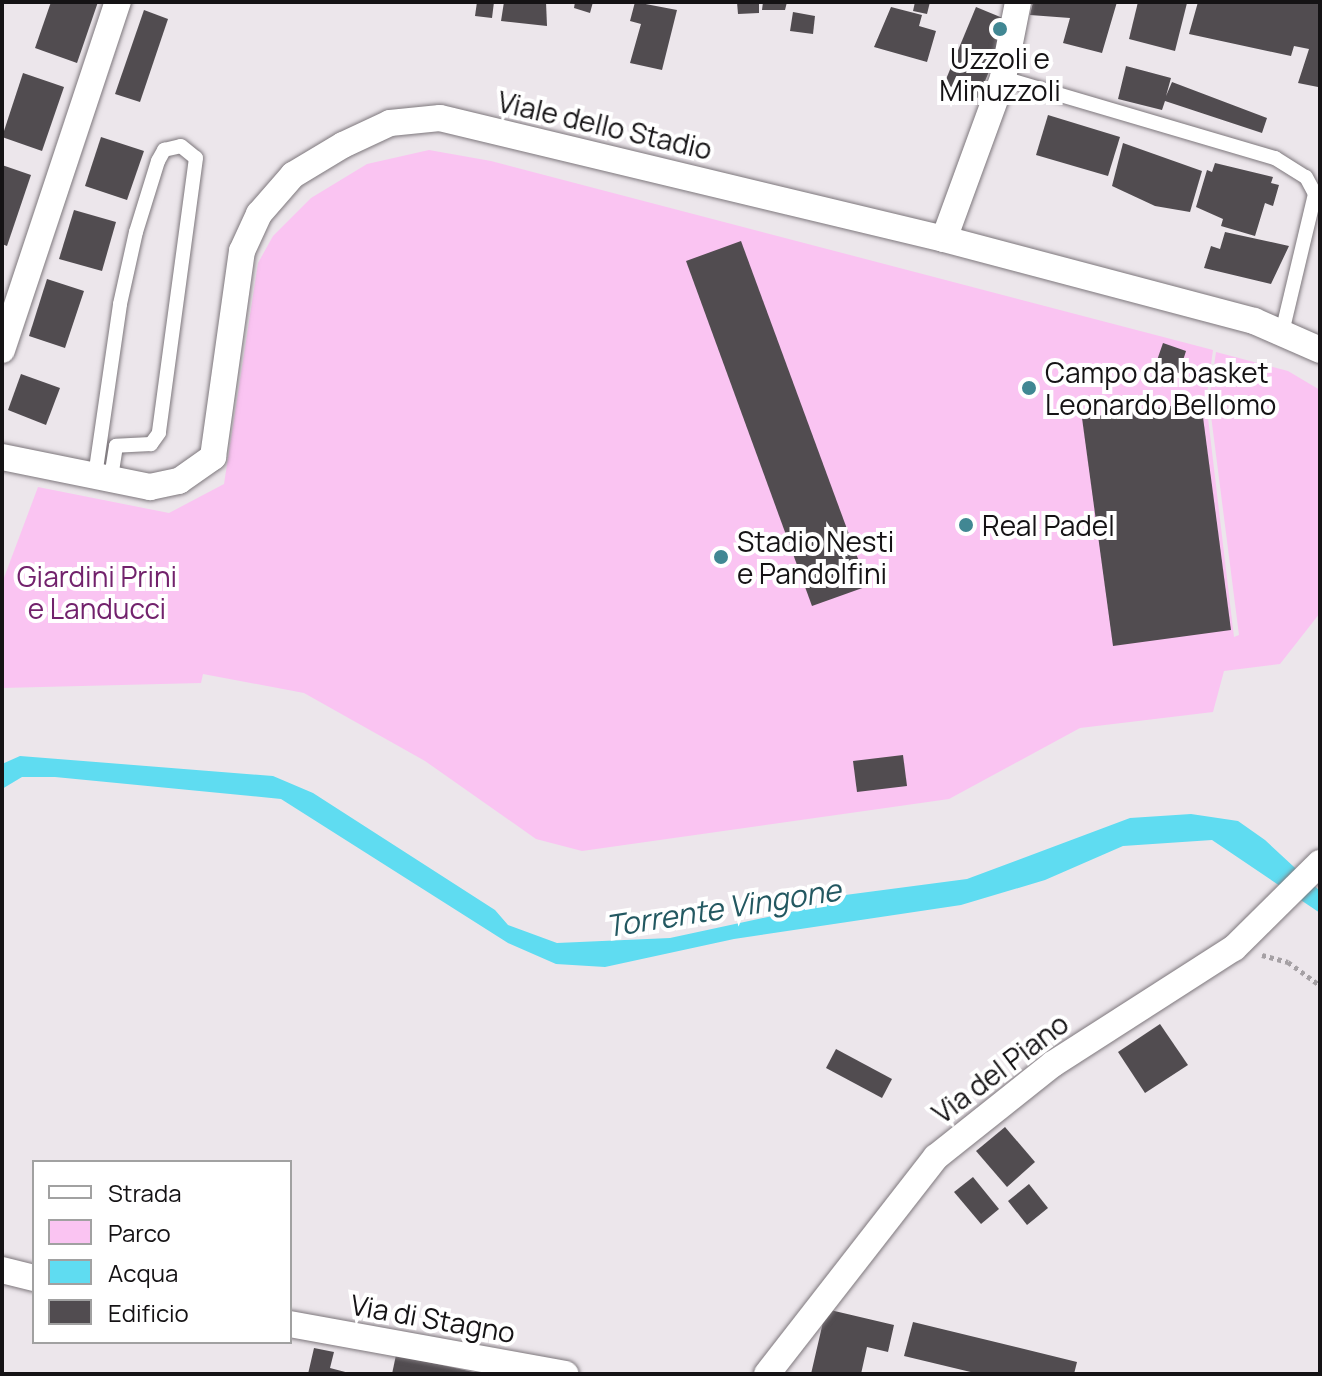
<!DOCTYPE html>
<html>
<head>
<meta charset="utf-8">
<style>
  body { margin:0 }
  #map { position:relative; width:1322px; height:1376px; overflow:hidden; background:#ece6eb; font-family:Manrope,sans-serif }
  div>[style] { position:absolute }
  .green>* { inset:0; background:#fac4f2 }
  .water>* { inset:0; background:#5fdcf1 }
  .building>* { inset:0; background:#514c50 }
  .path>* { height:5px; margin-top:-2.5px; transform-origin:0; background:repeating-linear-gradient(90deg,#a5a0a4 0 4px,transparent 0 8px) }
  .roads { filter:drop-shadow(0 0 2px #7d777c) drop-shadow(0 0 2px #7d777c) }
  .service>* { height:14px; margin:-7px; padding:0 7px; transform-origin:7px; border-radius:7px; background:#fff }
  .minor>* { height:26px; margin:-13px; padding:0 13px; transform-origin:13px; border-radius:13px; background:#fff }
  .dots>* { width:22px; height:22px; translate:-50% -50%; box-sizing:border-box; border:4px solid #fff; border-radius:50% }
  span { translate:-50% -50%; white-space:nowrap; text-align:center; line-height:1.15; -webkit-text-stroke:8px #fff; paint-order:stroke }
  .poi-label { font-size:28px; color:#151315 }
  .left { translate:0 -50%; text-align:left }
  .street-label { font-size:28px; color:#151315 }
  .park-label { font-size:28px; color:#72226c }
  .water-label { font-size:30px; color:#235861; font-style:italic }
  .frame { position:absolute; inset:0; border:4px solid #151315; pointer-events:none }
  .legend { position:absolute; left:32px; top:1160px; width:260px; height:184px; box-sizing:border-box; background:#fff; border:2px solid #a1a1a1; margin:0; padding:10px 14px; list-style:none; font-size:24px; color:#151315 }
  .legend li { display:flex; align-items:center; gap:16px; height:40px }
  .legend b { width:40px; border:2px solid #a1a1a1 }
</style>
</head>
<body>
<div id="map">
  <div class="green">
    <div style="clip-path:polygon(429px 150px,491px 161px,1213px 350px,1206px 401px,1234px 637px,1239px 635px,1209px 400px,1216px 352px,1288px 371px,1320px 390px,1320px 613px,1280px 664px,1224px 671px,1213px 712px,1080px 728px,949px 799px,582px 851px,536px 839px,425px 761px,304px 693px,203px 674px,201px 683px,2px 688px,2px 583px,38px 487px,169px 513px,224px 484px,258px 263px,273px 236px,311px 198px,367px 164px)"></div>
  </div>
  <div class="water">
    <div style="clip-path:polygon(20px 756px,273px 776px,313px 793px,495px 910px,508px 925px,557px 943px,670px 938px,814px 907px,830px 897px,967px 879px,1130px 818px,1191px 814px,1238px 821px,1265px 840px,1320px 891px,1320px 913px,1212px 840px,1123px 846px,1045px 880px,961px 905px,734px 939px,605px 967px,556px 964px,508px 943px,281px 799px,55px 777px,22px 777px,2px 789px,2px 764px)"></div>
  </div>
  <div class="building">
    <div style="clip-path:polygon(51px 2px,98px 2px,77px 63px,35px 48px)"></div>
    <div style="clip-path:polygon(477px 2px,494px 2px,492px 18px,475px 16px)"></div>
    <div style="clip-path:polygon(504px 2px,546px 2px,547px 26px,501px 21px)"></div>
    <div style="clip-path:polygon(575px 2px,593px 2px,590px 13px,574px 8px)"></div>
    <div style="clip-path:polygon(635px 2px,677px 10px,662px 70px,630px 63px,641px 24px,630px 21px)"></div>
    <div style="clip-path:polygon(737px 2px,759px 2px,759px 13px,738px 14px)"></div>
    <div style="clip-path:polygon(763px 2px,787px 2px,785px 10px,762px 10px)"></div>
    <div style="clip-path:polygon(915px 2px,930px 2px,927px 14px,913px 11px)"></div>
    <div style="clip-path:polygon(1033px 2px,1117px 2px,1102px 53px,1063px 43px,1070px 18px,1030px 15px)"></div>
    <div style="clip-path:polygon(1138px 2px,1187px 3px,1175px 51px,1129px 39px)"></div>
    <div style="clip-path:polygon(1198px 2px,1320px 4px,1318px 87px,1298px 83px,1309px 49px,1294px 46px,1291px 56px,1189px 34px)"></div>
    <div style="clip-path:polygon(891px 7px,922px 15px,919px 26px,936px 31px,927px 62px,874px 47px)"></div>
    <div style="clip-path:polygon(976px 7px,1010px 21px,978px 98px,944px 84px)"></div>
    <div style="clip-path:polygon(144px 10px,168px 19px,140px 102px,115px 94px)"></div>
    <div style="clip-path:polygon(793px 12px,815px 16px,813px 34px,790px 31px)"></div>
    <div style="clip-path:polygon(1126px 66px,1171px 78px,1166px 96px,1172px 82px,1267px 118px,1262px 133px,1165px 101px,1162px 110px,1118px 99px)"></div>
    <div style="clip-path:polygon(23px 73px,64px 87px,42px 151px,2px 137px)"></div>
    <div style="clip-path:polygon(1048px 115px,1120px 137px,1108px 176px,1036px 155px)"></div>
    <div style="clip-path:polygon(101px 137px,144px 151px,127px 200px,85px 186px)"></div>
    <div style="clip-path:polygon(1123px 143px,1202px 171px,1190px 212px,1155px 206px,1112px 186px)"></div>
    <div style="clip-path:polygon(1215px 163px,1273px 177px,1271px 183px,1279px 185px,1273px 206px,1265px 203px,1255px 236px,1221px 226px,1223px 219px,1196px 207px,1207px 170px,1212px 172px)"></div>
    <div style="clip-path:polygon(2px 165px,31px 175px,7px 246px,2px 244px)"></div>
    <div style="clip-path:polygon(74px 210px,116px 222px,102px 271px,59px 259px)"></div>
    <div style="clip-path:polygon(1225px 232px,1289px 246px,1271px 284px,1204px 268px,1211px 246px,1220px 249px)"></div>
    <div style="clip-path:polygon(741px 241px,868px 586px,812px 606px,686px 261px)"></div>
    <div style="clip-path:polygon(47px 279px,84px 291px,65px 348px,29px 336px)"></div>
    <div style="clip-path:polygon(1163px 343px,1186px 351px,1179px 373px,1155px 366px)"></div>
    <div style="clip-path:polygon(21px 374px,60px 388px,46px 425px,8px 410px)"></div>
    <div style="clip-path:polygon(1201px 402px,1231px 630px,1113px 646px,1082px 418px)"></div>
    <div style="clip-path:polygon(903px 755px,907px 786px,857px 792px,853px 761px)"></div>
    <div style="clip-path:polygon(1160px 1024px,1188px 1065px,1145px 1093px,1118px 1052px)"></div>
    <div style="clip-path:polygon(836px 1049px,892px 1079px,882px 1098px,826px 1068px)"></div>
    <div style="clip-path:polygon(1005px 1127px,1035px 1162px,1007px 1187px,976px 1151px)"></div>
    <div style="clip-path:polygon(973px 1177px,999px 1209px,981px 1224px,954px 1192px)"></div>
    <div style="clip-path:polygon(1029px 1184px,1048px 1208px,1027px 1225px,1008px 1201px)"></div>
    <div style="clip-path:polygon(826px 1309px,894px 1325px,888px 1352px,867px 1347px,861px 1374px,811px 1374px)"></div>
    <div style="clip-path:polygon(913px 1322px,1077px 1362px,1074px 1374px,979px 1374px,904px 1356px)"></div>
    <div style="clip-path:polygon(314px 1348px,334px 1352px,330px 1368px,353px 1374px,308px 1374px)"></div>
    <div style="clip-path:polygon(396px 1355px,478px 1373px,478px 1374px,392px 1374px)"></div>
  </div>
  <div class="path">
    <div style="left:1262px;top:955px;width:27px;rotate:15deg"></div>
    <div style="left:1288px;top:962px;width:39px;rotate:36deg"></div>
  </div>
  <div class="roads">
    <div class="service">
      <div style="left:1003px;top:78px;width:284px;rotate:16.4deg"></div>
      <div style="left:1275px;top:158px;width:36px;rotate:32deg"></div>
      <div style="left:1306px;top:177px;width:19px;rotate:62deg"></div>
      <div style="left:1315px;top:194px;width:143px;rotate:103.4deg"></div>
      <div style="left:95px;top:476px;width:174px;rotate:-81.7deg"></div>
      <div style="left:120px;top:304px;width:74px;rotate:-77.5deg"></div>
      <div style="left:136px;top:232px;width:74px;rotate:-72.8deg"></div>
      <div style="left:158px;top:161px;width:13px;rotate:-61deg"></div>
      <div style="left:164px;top:150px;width:17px;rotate:-13deg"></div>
      <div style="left:181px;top:146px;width:19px;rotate:39deg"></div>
      <div style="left:196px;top:158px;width:277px;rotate:97.7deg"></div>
      <div style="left:159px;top:433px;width:14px;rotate:126deg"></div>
      <div style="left:151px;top:444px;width:35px;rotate:177deg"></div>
      <div style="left:116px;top:446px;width:33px;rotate:99deg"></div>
    </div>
    <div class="minor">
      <div style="left:944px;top:239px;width:171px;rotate:-69.9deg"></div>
      <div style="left:1003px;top:78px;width:77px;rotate:-78.8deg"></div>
      <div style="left:2px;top:350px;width:367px;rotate:-71.6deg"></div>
      <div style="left:2px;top:457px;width:151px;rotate:11.5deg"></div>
      <div style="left:150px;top:487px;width:30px;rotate:-12deg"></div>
      <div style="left:179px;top:481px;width:42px;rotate:-35.2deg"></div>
      <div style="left:213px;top:457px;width:208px;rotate:-82deg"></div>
      <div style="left:242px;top:251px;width:41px;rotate:-65.3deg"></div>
      <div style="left:259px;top:214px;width:52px;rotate:-48.9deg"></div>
      <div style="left:293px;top:175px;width:58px;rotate:-31deg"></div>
      <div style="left:343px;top:145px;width:52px;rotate:-25.1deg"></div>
      <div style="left:390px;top:123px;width:50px;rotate:-5.7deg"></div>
      <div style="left:440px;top:118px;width:518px;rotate:13.5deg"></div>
      <div style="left:944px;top:239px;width:321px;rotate:14.8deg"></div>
      <div style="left:1254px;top:321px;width:72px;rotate:23.7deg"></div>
      <div style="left:2px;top:1270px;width:33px;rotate:14deg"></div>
      <div style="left:290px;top:1324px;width:280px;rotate:10.3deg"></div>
      <div style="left:767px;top:1374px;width:275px;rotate:-52.1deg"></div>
      <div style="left:936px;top:1157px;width:149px;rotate:-38.5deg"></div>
      <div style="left:1053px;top:1064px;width:215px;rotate:-32.7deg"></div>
      <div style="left:1234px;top:948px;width:121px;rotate:-44.7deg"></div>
    </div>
  </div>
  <div class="dots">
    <div style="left:1000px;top:29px;background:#418793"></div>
    <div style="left:1029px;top:388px;background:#418793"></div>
    <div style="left:966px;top:525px;background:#418793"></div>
    <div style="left:721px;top:557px;background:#418793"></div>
  </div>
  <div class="poi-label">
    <span style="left:1000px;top:74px">Uzzoli e<br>Minuzzoli</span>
    <span class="left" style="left:1045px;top:388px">Campo da basket<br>Leonardo Bellomo</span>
    <span class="left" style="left:982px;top:525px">Real Padel</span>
    <span class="left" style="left:737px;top:557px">Stadio Nesti<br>e Pandolfini</span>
  </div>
  <div class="street-label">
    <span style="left:605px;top:125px;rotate:13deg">Viale dello Stadio</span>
    <span style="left:1000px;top:1068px;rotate:-37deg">Via del Piano</span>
    <span style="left:433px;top:1318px;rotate:10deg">Via di Stagno</span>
  </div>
  <div class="park-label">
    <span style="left:97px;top:592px">Giardini Prini<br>e Landucci</span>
  </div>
  <div class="water-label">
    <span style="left:723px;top:908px;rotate:-9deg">Torrente Vingone</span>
  </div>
  <div class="frame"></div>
  <ul class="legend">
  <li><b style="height:10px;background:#fff"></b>Strada</li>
  <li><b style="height:22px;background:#fac4f2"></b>Parco</li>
  <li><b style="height:22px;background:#5fdcf1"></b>Acqua</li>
  <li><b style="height:22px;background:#514c50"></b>Edificio</li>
  </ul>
</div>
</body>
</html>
